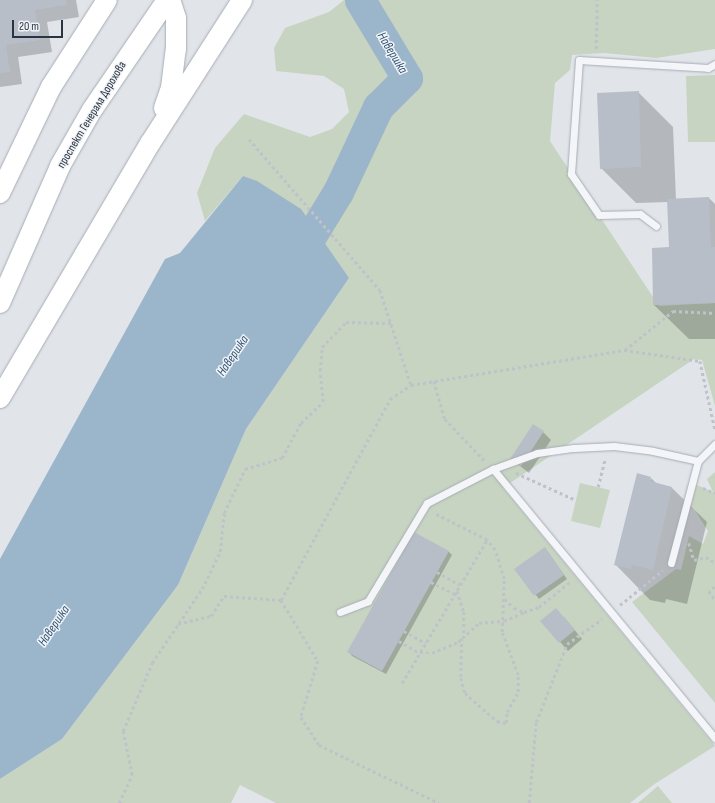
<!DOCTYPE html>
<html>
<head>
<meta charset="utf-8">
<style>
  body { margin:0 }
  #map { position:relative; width:715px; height:803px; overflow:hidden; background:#e1e5ea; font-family:"Sofia Sans Condensed",sans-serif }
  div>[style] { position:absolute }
  .green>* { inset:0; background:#c7d4c2 }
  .water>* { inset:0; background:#9bb5ca }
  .shadow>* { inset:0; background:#0003 }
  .river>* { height:31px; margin:-15.5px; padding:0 15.5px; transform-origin:15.5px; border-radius:15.5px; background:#9bb5ca }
  .building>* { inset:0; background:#b8bec7 }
  .path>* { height:2.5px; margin-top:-1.25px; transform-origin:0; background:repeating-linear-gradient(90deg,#bfc3c9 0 3px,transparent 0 6px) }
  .roads { filter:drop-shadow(0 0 1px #a6acb4) drop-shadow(0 0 1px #a6acb4) }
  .lane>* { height:7px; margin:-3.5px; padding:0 3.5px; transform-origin:3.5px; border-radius:3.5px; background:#f4f5f8 }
  .secondary>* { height:20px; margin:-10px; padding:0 10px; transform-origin:10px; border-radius:10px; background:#fff }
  span { translate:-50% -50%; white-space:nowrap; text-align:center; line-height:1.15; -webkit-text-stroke:3px #f1f4f7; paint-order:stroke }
  .street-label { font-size:12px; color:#293342 }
  .water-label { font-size:13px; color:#325576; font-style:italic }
  .scale { position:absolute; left:12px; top:20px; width:51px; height:18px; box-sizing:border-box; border:2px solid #293342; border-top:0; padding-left:5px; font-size:12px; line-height:14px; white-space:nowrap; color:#293342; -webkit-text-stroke:3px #f1f4f7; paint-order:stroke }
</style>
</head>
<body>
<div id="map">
  <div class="green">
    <div style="clip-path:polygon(344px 0,715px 0,715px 49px,656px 58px,604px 53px,572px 55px,570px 70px,555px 83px,550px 141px,659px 306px,715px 303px,715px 406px,702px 360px,694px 359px,503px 488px,715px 746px,653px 785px,630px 803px,276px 803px,240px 785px,231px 803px,0 803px,0 779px,62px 739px,178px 585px,246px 429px,349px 278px,243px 176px,205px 221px,197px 193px,215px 148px,244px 114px,310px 137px,332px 129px,349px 112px,344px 89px,324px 76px,276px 71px,274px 48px,285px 28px,329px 12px)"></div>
    <div style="clip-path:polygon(715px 75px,715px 142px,688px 142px,686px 76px)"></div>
    <div style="clip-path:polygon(715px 472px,715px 703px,632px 602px,676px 569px,681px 570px,689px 536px,703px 544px,708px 531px,694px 509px,686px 507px,692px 483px,713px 492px,707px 479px)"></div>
    <div style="clip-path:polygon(580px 483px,610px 490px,600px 528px,571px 521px)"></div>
    <div style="clip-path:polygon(658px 786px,672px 803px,638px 803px)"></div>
  </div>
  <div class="water">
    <div style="clip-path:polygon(243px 176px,257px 181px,301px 209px,349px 278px,246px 429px,178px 585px,62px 739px,0 779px,0 559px,165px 259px,180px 253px)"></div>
  </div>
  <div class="shadow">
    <div style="clip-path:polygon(0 0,76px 0,79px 17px,47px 22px,52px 52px,18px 57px,22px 84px,0 87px)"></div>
    <div style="clip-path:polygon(638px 92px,673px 127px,676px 200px,709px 198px,715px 204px,715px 339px,689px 339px,654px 305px,670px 248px,668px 202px,636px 203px,601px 168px)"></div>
    <div style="clip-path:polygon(543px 432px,551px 440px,529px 473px,511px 459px)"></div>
    <div style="clip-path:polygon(651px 478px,657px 484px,672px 488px,707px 522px,687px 604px,666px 599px,665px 603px,650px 600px,616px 565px)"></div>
    <div style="clip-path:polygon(448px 551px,452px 555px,386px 674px,352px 656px,349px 652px)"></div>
    <div style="clip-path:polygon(548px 552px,567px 579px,539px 599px,516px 569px)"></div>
    <div style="clip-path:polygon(564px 617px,582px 639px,568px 651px,542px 621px)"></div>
  </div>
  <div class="river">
    <div style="left:292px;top:267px;width:88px;rotate:-58.5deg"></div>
    <div style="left:338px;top:192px;width:94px;rotate:-64.8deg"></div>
    <div style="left:378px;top:107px;width:41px;rotate:-45deg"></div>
    <div style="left:407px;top:78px;width:91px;rotate:-121.1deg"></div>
  </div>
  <div class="building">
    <div style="clip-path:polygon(0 0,66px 0,67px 5px,35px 10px,40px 40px,6px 45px,10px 72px,0 73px)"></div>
    <div style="clip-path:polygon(639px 91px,641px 167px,600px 169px,597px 93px)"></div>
    <div style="clip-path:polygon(709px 197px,711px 247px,715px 247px,715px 303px,653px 305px,652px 248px,669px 247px,667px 199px)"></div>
    <div style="clip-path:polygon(533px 424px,544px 431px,521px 466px,510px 459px)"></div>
    <div style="clip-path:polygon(637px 473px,651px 477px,650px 481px,672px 487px,653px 570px,632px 565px,631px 569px,614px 565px)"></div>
    <div style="clip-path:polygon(414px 532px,449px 551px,382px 671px,347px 652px)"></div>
    <div style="clip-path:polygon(545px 547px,564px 575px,534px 596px,514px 569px)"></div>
    <div style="clip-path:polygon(556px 608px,575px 630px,559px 643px,540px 621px)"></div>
  </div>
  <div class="path">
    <div style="left:596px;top:49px;width:49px;rotate:-88.8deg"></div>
    <div style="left:249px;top:139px;width:200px;rotate:49.1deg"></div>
    <div style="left:380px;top:290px;width:100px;rotate:71.9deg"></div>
    <div style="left:625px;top:350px;width:62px;rotate:-39.1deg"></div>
    <div style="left:673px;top:311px;width:42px;rotate:2.7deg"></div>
    <div style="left:434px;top:381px;width:40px;rotate:74deg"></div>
    <div style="left:445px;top:419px;width:58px;rotate:46.4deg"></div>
    <div style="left:516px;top:473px;width:66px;rotate:24.2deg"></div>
    <div style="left:598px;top:487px;width:29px;rotate:-76deg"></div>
    <div style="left:703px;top:488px;width:13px;rotate:23deg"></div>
    <div style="left:689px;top:543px;width:18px;rotate:74deg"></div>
    <div style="left:694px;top:560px;width:12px;rotate:-14deg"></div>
    <div style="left:706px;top:557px;width:11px;rotate:34deg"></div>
    <div style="left:437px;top:572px;width:26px;rotate:29deg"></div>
    <div style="left:431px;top:582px;width:27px;rotate:27deg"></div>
    <div style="left:715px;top:587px;width:7px;rotate:146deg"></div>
    <div style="left:709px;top:591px;width:11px;rotate:56deg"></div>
    <div style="left:457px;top:591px;width:22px;rotate:72deg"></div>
    <div style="left:464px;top:612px;width:24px;rotate:90deg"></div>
    <div style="left:505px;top:599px;width:13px;rotate:45deg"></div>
    <div style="left:514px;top:608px;width:11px;rotate:22deg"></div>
    <div style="left:524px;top:612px;width:16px;rotate:-18deg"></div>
    <div style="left:539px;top:607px;width:41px;rotate:-39.1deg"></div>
    <div style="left:281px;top:600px;width:71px;rotate:58.8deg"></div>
    <div style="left:318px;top:661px;width:59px;rotate:106.9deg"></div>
    <div style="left:301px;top:717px;width:33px;rotate:57deg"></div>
    <div style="left:319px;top:745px;width:133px;rotate:25.8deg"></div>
    <div style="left:620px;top:605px;width:55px;rotate:-39.1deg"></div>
    <div style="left:178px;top:624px;width:34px;rotate:-14deg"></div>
    <div style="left:211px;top:616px;width:24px;rotate:-57deg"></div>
    <div style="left:224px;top:596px;width:57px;rotate:4deg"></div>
    <div style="left:281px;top:600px;width:229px;rotate:-61.5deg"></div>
    <div style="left:390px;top:399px;width:25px;rotate:-34deg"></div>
    <div style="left:411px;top:385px;width:216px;rotate:-9.3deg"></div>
    <div style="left:624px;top:350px;width:77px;rotate:8.2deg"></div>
    <div style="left:700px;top:361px;width:70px;rotate:77.6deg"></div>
    <div style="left:404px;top:631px;width:25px;rotate:29deg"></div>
    <div style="left:462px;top:638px;width:40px;rotate:91.4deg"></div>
    <div style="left:461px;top:678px;width:16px;rotate:75deg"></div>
    <div style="left:465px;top:693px;width:43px;rotate:41.2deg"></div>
    <div style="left:497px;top:721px;width:9px;rotate:13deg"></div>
    <div style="left:506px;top:723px;width:11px;rotate:-85deg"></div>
    <div style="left:507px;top:712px;width:23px;rotate:-61deg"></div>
    <div style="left:518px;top:692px;width:17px;rotate:-90deg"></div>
    <div style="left:518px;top:675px;width:46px;rotate:-110.4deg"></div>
    <div style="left:502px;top:632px;width:53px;rotate:-87.8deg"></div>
    <div style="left:504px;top:579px;width:30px;rotate:-107deg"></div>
    <div style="left:495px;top:550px;width:13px;rotate:-129deg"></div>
    <div style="left:399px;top:641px;width:24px;rotate:30deg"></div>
    <div style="left:420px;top:653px;width:12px"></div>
    <div style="left:432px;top:653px;width:28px;rotate:-23deg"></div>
    <div style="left:458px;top:642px;width:28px;rotate:-42deg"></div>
    <div style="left:479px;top:623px;width:25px;rotate:-5deg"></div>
    <div style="left:504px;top:621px;width:22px;rotate:-24deg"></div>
    <div style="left:402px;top:683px;width:166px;rotate:-59.3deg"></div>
    <div style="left:487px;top:540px;width:60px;rotate:-153.4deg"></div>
    <div style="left:119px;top:803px;width:31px;rotate:-65deg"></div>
    <div style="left:132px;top:775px;width:45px;rotate:-101.6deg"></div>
    <div style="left:123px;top:731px;width:74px;rotate:-66.9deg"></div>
    <div style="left:152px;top:663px;width:89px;rotate:-56deg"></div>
    <div style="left:202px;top:589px;width:41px;rotate:-64.1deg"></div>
    <div style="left:220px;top:552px;width:39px;rotate:-84deg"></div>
    <div style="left:224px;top:513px;width:49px;rotate:-64.5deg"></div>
    <div style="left:245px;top:469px;width:39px;rotate:-17deg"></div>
    <div style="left:282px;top:458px;width:40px;rotate:-62deg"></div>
    <div style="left:301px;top:423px;width:30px;rotate:-44deg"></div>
    <div style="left:323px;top:402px;width:31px;rotate:-96deg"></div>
    <div style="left:320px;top:371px;width:24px;rotate:-85deg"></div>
    <div style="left:322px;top:347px;width:35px;rotate:-46deg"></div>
    <div style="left:346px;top:322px;width:45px;rotate:1.3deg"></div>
    <div style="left:529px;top:803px;width:81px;rotate:-85.1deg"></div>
    <div style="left:536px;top:722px;width:84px;rotate:-68.3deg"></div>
    <div style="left:567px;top:644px;width:43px;rotate:-35.5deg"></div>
  </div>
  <div class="roads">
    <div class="lane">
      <div style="left:656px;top:226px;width:20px;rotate:-143deg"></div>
      <div style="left:640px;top:214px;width:41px;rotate:178.6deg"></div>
      <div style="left:599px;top:215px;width:50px;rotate:-124.3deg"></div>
      <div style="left:571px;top:174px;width:114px;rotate:-86deg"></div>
      <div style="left:579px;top:60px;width:129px;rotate:3.5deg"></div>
      <div style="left:708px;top:68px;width:8px;rotate:-30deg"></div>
      <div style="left:493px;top:469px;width:47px;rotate:-20deg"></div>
      <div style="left:537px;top:453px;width:37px;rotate:-8deg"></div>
      <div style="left:574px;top:448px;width:40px;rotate:-2.9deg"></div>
      <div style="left:614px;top:446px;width:39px;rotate:7deg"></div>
      <div style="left:653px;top:451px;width:46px;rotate:12.5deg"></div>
      <div style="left:671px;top:563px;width:106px;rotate:-75.2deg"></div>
      <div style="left:698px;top:461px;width:24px;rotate:-45deg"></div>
      <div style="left:340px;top:612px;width:30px;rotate:-21deg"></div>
      <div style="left:368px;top:601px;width:114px;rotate:-59deg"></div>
      <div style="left:427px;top:503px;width:74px;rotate:-27.3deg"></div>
      <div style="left:493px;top:469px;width:349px;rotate:50.5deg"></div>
    </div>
    <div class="secondary">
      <div style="left:164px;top:108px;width:21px;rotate:-71deg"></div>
      <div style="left:171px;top:88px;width:39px;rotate:-83deg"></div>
      <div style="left:176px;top:49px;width:31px;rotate:-90deg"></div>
      <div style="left:176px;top:18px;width:19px;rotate:-108deg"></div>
      <div style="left:0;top:193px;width:118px;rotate:-64.3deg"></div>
      <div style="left:51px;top:87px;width:103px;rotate:-57.2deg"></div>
      <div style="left:0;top:303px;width:150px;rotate:-66.3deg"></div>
      <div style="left:60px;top:166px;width:64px;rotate:-60.3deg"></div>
      <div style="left:92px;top:110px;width:133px;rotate:-55.7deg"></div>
      <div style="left:0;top:398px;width:297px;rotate:-59.5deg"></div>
      <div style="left:151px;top:142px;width:169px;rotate:-57.3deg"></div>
    </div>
  </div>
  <div class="street-label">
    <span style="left:92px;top:115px;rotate:-59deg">проспект Генерала Дорохова</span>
  </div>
  <div class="water-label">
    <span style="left:392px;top:53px;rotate:59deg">Навершка</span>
    <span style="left:233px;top:356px;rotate:-56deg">Навершка</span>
    <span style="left:54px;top:626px;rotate:-56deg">Навершка</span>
  </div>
  <div class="scale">20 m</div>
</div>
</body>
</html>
